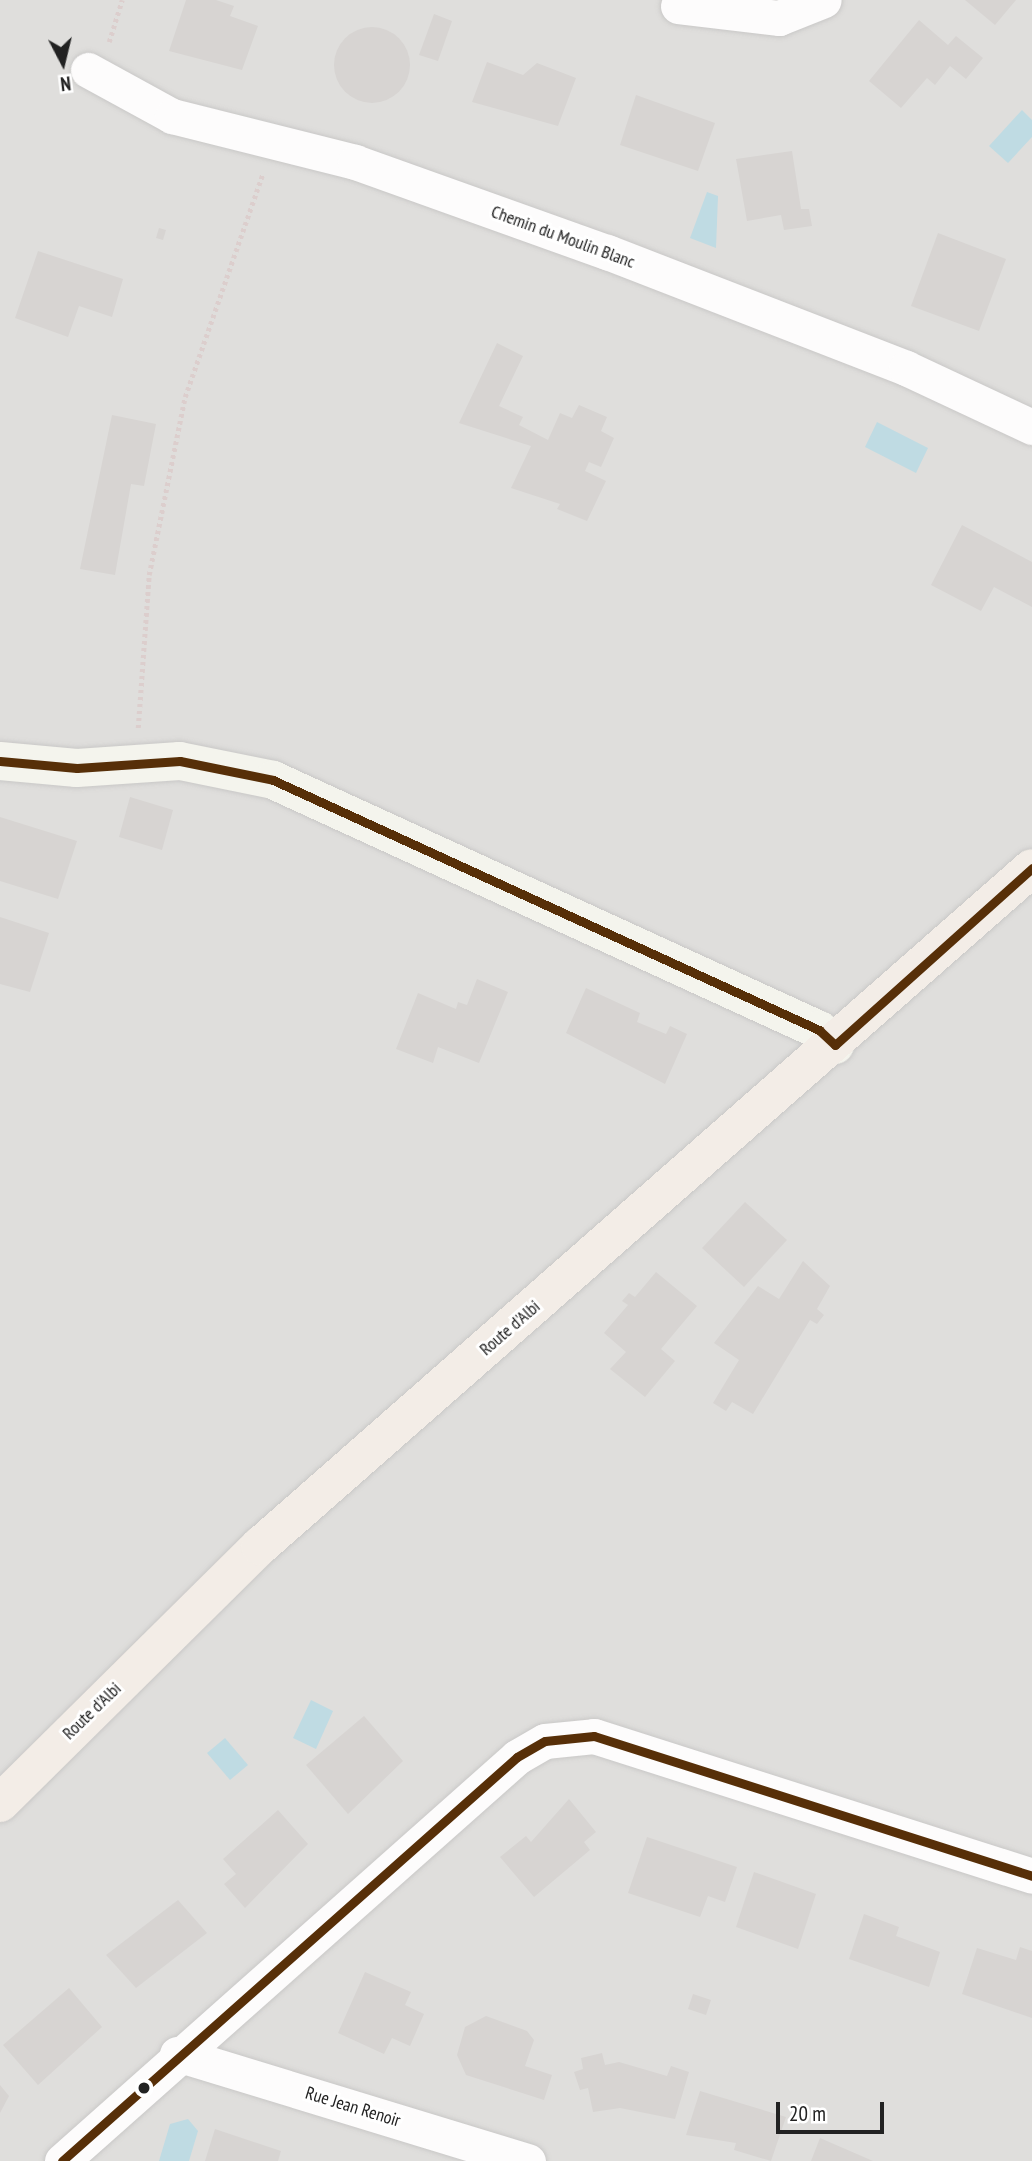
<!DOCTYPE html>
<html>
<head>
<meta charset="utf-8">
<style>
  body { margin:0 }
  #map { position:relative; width:1032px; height:2161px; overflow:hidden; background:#f0eeeb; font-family:"PT Sans Narrow",sans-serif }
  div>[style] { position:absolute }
  .residential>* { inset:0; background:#dfdedc }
  .water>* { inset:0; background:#bfdbe3 }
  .building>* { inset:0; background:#d7d4d2 }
  .round { border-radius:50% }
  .path>* { height:4.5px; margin-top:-2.25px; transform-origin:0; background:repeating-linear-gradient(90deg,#dccecd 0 3.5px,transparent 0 7px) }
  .roads { filter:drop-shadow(0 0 2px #c9c8c7) drop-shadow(0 0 2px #c9c8c7) }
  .street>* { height:35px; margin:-17.5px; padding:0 17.5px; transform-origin:17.5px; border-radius:17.5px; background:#fdfcfc }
  .secondary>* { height:38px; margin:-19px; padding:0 19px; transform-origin:19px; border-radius:19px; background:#f4f4ed }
  .primary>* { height:38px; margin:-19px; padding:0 19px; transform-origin:19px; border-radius:19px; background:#f3ede7 }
  .bus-1>* { height:9px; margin:-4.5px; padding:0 4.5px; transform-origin:4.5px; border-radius:4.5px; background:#572f08 }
  .dots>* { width:19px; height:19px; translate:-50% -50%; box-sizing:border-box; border:4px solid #fff; border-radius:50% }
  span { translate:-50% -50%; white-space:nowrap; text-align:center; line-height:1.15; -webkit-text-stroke:6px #fff; paint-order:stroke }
  .street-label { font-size:18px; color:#222 }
  .north { position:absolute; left:28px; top:28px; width:70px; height:70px; -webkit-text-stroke:5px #fff; paint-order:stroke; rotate:173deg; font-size:19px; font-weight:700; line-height:28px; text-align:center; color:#222 }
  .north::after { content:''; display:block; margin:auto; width:24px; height:32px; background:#222; clip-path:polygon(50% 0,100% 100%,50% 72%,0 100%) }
  .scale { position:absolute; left:776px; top:2102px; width:108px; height:32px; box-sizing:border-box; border:4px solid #222; border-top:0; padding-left:9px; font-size:21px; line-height:24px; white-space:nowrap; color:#222; -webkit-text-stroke:5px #fff; paint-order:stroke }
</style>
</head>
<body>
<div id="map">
  <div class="residential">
    <div style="clip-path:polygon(0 0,1032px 0,1032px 2161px,0 2161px)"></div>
  </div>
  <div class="water">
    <div style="clip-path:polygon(1022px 110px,1032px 120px,1032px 137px,1008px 163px,989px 146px)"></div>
    <div style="clip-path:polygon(707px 192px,718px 196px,716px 248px,690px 238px)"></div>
    <div style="clip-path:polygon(877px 422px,928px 448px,916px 473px,865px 447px)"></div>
    <div style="clip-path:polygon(311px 1700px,333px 1711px,316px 1749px,293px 1738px)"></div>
    <div style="clip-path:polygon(225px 1738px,248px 1765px,230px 1780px,207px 1753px)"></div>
    <div style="clip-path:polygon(188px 2119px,198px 2131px,189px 2161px,159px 2161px,170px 2124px)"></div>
  </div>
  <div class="building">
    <div style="clip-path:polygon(186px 0,216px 0,234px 6px,230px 16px,258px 26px,242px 70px,169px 51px)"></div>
    <div style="clip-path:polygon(965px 0,1016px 0,995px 25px)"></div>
    <div style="clip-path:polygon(434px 14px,452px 21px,438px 61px,419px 55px)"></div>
    <div style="clip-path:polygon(919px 20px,948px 45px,956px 36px,983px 58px,966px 79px,950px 66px,935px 85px,927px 78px,901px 108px,869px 81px)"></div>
    <div class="round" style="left:334px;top:27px;width:76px;height:76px"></div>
    <div style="clip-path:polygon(487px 62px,523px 75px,537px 63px,576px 78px,558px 126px,472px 102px)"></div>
    <div style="clip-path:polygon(636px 95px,715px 123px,698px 171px,620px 145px)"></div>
    <div style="clip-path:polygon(792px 151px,801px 209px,809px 209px,812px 226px,784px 230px,781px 215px,747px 221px,736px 159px)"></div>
    <div style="clip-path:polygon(159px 228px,166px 230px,163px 240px,156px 238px)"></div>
    <div style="clip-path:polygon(938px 233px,1006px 259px,979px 331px,911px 306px)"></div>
    <div style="clip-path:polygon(38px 251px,123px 279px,112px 317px,79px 306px,68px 337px,15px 318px)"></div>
    <div style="clip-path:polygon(497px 343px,523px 356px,499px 406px,523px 417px,519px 425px,548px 440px,560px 413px,572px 418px,579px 405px,607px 417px,601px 431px,614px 438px,601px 467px,589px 462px,585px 471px,606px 481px,587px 521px,557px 509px,560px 504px,511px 488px,531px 446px,459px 423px)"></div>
    <div style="clip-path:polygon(112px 415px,156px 424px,144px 486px,131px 484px,115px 575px,80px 569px)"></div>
    <div style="clip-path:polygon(962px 525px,1032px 562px,1032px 607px,994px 587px,981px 611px,931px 585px)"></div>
    <div style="clip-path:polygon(130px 797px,173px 810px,162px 850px,119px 837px)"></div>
    <div style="clip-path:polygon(0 817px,77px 841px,58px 899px,0 881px)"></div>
    <div style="clip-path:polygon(0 917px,49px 933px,30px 992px,0 984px)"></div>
    <div style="clip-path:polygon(477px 979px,508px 992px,479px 1063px,438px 1047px,433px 1063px,396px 1049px,418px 993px,456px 1009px,458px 1002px,467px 1005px)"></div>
    <div style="clip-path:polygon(586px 988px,640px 1013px,637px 1022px,666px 1034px,670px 1026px,687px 1034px,665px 1084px,566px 1033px)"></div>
    <div style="clip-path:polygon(745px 1202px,787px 1240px,744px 1287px,702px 1248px)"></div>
    <div style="clip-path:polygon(803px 1261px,830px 1286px,817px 1309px,824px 1315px,817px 1324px,810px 1320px,753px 1414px,732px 1402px,726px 1411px,713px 1403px,739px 1360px,714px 1343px,758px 1286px,779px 1299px)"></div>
    <div style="clip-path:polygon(656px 1272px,697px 1306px,661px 1349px,675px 1361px,645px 1397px,610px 1369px,626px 1352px,604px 1333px,628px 1305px,622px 1301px,629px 1293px,635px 1297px)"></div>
    <div style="clip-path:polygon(364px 1716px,403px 1761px,348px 1814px,306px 1765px)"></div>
    <div style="clip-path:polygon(569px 1799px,596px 1832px,584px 1842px,590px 1850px,534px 1897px,500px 1857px,526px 1836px,531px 1842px)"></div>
    <div style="clip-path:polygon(278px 1810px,308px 1844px,245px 1908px,224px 1884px,236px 1874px,223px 1859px)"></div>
    <div style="clip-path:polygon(647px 1837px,737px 1867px,725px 1902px,708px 1896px,700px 1917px,628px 1893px)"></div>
    <div style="clip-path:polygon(754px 1872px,816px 1894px,798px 1949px,736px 1927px)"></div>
    <div style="clip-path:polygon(178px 1900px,207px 1933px,136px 1988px,106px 1955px)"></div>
    <div style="clip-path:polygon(864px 1914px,899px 1927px,896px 1936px,940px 1952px,929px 1987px,849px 1959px)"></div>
    <div style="clip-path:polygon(1020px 1947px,1032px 1951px,1032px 2018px,962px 1994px,977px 1948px,1016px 1960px)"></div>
    <div style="clip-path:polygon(365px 1972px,411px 1992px,405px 2005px,424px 2014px,410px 2046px,392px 2038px,384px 2054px,338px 2033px)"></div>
    <div style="clip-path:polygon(69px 1988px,102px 2027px,38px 2085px,3px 2045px)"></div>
    <div style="clip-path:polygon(693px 1994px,711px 2000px,706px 2015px,688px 2009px)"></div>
    <div style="clip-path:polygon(486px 2016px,527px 2031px,534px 2040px,525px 2066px,552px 2075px,544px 2100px,466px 2075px,457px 2055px,465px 2027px)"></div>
    <div style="clip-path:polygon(602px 2053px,605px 2065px,619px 2062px,667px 2076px,671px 2066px,689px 2072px,675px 2119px,620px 2108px,593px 2112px,588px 2088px,580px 2090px,574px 2072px,583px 2069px,581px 2058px)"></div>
    <div style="clip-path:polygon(0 2085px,9px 2096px,0 2113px)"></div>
    <div style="clip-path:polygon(700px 2091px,786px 2117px,771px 2161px,734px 2150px,736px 2143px,686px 2135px)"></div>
    <div style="clip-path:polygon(215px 2129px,281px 2151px,278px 2161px,205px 2161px)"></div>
    <div style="clip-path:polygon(820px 2138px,873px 2161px,811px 2161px)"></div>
  </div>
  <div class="path">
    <div style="left:109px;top:42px;width:44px;rotate:-72.8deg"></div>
    <div style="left:138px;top:728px;width:153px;rotate:-85.9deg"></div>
    <div style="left:149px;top:575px;width:182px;rotate:-78.6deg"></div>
    <div style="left:185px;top:397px;width:237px;rotate:-70.8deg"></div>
  </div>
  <div class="roads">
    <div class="street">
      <div style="left:678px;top:6px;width:102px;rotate:6.8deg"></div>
      <div style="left:779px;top:18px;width:48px;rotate:-21.8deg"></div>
      <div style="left:88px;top:70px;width:96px;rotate:28.7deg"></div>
      <div style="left:172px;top:116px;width:189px;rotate:14.1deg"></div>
      <div style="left:355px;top:162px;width:268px;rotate:19.7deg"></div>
      <div style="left:607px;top:252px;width:321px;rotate:21.2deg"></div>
      <div style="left:906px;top:368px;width:139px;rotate:25.1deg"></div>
      <div style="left:177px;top:2054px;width:367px;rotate:17deg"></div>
      <div style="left:62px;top:2161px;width:608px;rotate:-41.6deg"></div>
      <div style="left:517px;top:1757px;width:32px;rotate:-30deg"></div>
      <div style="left:545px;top:1741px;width:49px;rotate:-5.8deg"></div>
      <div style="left:594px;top:1736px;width:460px;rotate:17.7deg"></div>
    </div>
    <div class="secondary">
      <div style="left:0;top:761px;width:77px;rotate:5.2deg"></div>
      <div style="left:77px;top:768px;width:103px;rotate:-3.9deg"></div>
      <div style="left:180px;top:761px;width:95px;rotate:11.5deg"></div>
      <div style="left:273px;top:780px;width:601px;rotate:24.6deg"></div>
      <div style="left:819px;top:1030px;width:22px;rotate:43deg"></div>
    </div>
    <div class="primary">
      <div style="left:0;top:1803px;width:366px;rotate:-44.7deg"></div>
      <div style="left:260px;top:1546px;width:1027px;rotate:-41.29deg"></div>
    </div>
  </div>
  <div class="bus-1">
    <div style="left:0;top:761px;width:77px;rotate:5.2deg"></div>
    <div style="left:77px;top:768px;width:103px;rotate:-3.9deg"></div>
    <div style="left:180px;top:761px;width:95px;rotate:11.5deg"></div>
    <div style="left:273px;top:780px;width:601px;rotate:24.6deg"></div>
    <div style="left:819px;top:1030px;width:22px;rotate:43deg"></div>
    <div style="left:835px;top:1045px;width:265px;rotate:-41.9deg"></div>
    <div style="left:62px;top:2161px;width:608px;rotate:-41.6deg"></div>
    <div style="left:517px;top:1757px;width:32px;rotate:-30deg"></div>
    <div style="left:545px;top:1741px;width:49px;rotate:-5.8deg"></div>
    <div style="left:594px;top:1736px;width:460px;rotate:17.7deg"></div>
  </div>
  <div class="dots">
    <div style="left:144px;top:2088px;background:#222"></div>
  </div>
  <div class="street-label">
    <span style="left:563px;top:237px;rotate:20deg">Chemin du Moulin Blanc</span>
    <span style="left:510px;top:1328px;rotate:-41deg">Route d'Albi</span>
    <span style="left:92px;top:1711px;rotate:-44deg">Route d'Albi</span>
    <span style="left:353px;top:2107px;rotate:17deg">Rue Jean Renoir</span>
  </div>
  <div class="north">N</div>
  <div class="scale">20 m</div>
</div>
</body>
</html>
